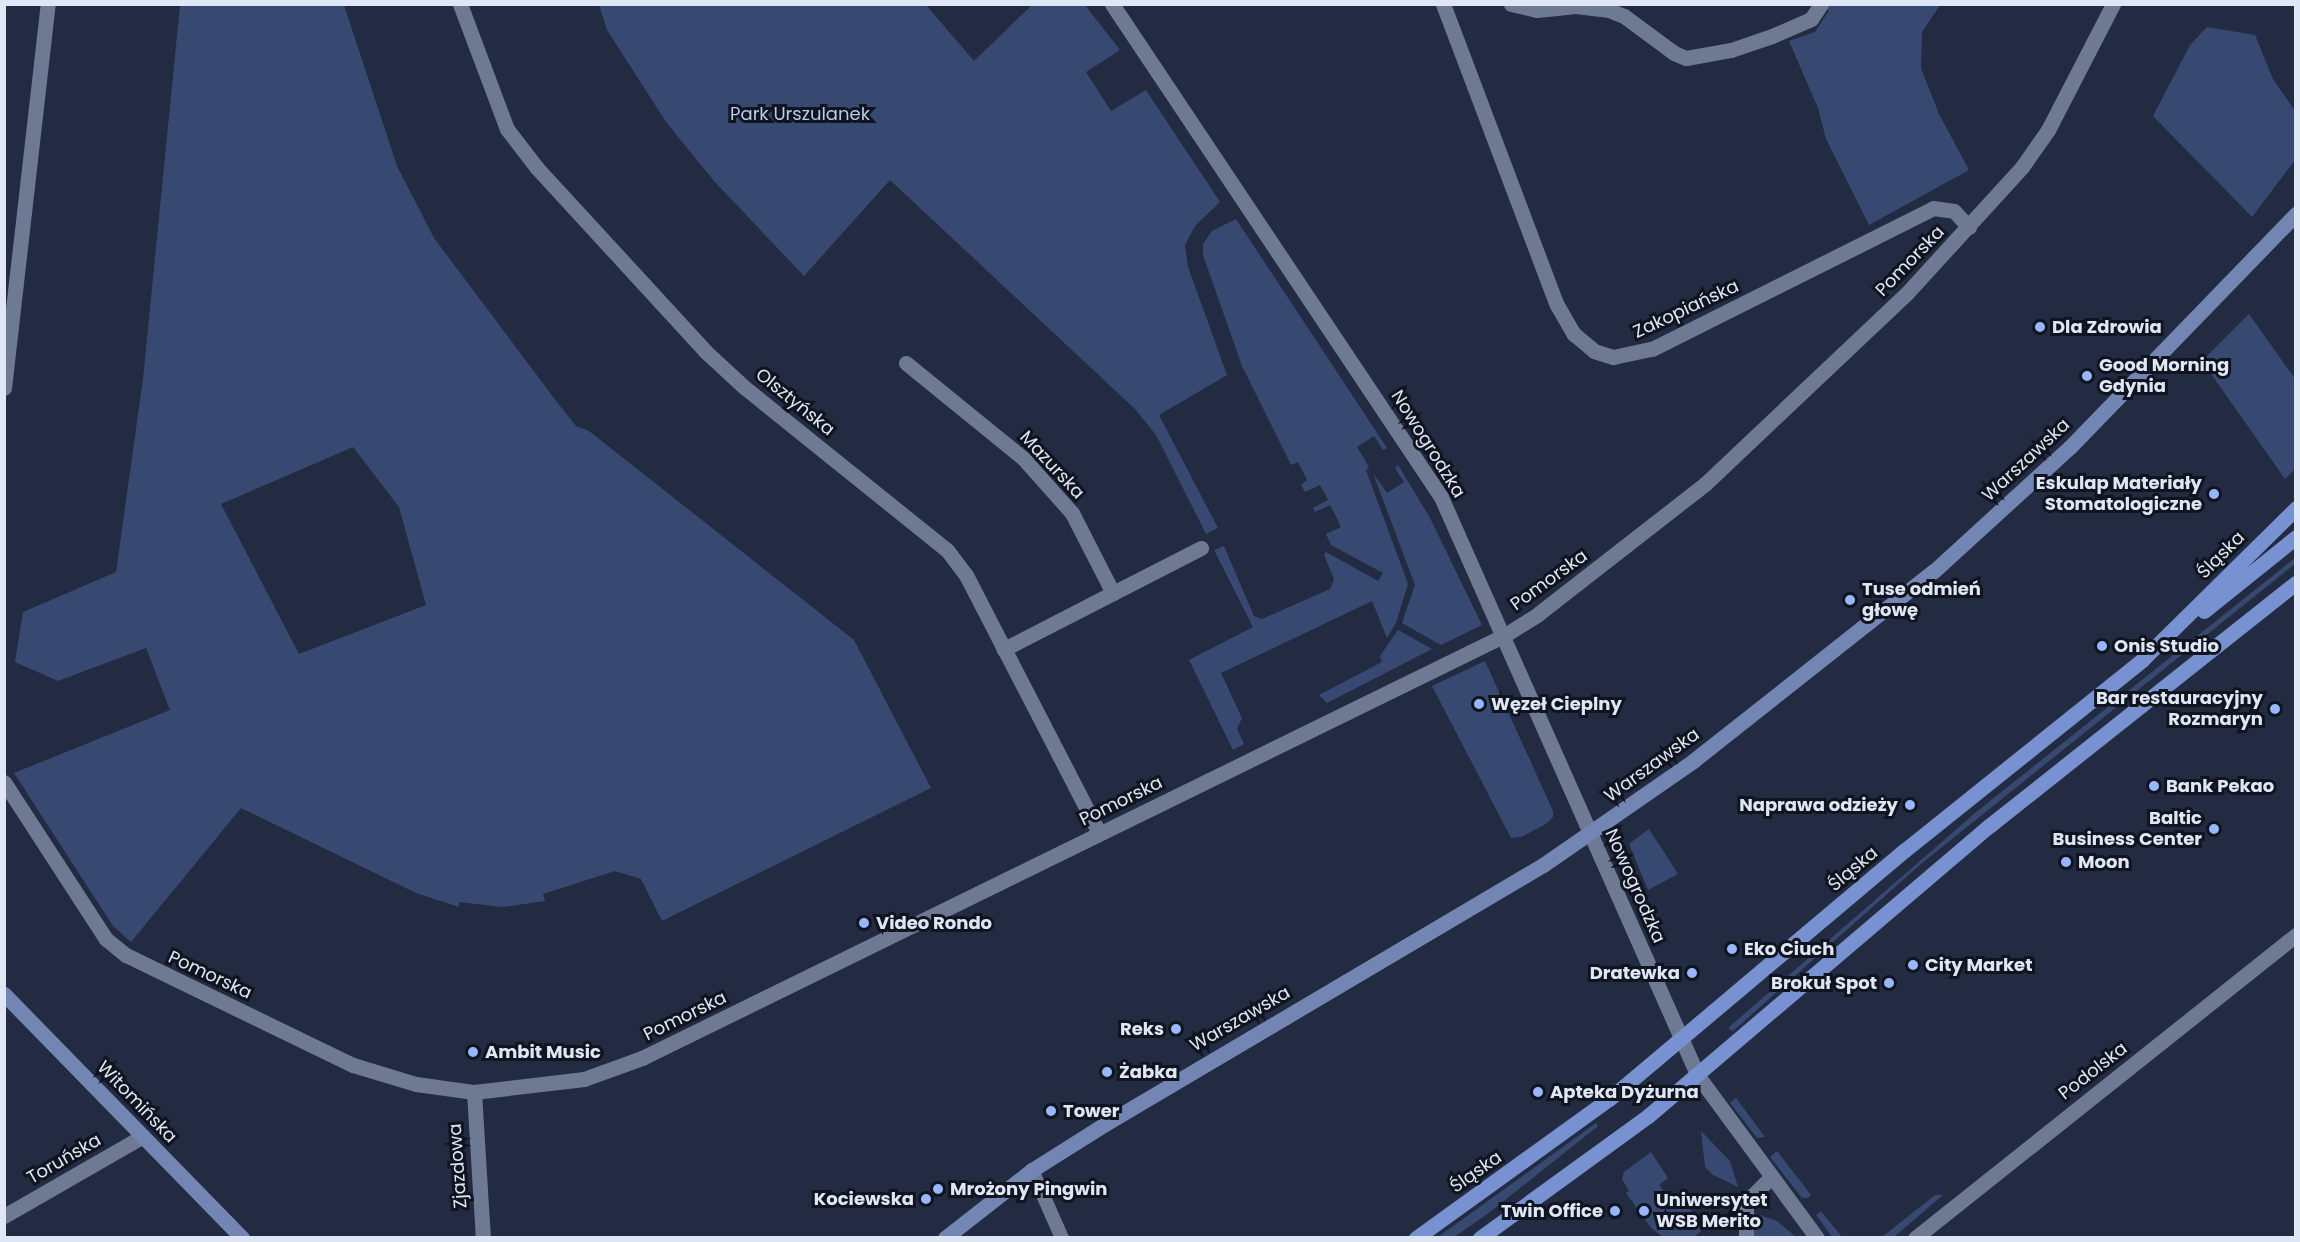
<!DOCTYPE html>
<html>
<head>
<meta charset="utf-8">
<style>
  body { margin:0 }
  #map { position:relative; width:2300px; height:1242px; overflow:hidden; background:#222b41; font-family:Poppins,sans-serif }
  div>[style] { position:absolute }
  .green>* { inset:0; background:#384971 }
  .lane>* { height:14px; margin:-7px; padding:0 7px; transform-origin:7px; border-radius:7px; background:#6e7a94 }
  .street>* { height:15px; margin:-7.5px; padding:0 7.5px; transform-origin:7.5px; border-radius:7.5px; background:#6e7a94 }
  .secondary>* { height:15px; margin:-7.5px; padding:0 7.5px; transform-origin:7.5px; border-radius:7.5px; background:#7386b3 }
  .primary>* { height:15px; margin:-7.5px; padding:0 7.5px; transform-origin:7.5px; border-radius:7.5px; background:#7892d1 }
  .dots>* { width:16px; height:16px; translate:-50% -50%; box-sizing:border-box; border:3px solid #10141e; border-radius:50% }
  span { translate:-50% -50%; white-space:nowrap; text-align:center; line-height:1.15; -webkit-text-stroke:6px #10141e; paint-order:stroke }
  .park-label { font-size:18px; color:#b9caf0 }
  .street-label { font-size:18px; color:#dfe6f5 }
  .poi-label { font-size:18px; color:#dfe6f5; font-weight:700 }
  .left { translate:0 -50%; text-align:left }
  .right { translate:-100% -50%; text-align:right }
  .frame { position:absolute; inset:0; border:6px solid #dfe6f5; pointer-events:none }
</style>
</head>
<body>
<div id="map">
  <div class="green">
    <div style="clip-path:polygon(evenodd,344px 5px,397px 166px,434px 238px,557px 402px,576px 426px,589px 431px,854px 640px,931px 788px,662px 921px,641px 879px,615px 871px,543px 894px,545px 901px,502px 907px,459px 902px,459px 907px,416px 893px,241px 808px,131px 942px,113px 926px,14px 773px,170px 710px,146px 648px,58px 681px,15px 662px,23px 612px,116px 572px,143px 379px,180px 5px,344px 5px,353px 447px,399px 507px,426px 605px,299px 654px,221px 504px,353px 447px)"></div>
    <div style="clip-path:polygon(599px 5px,926px 5px,974px 61px,1032px 5px,1085px 5px,1120px 50px,1086px 72px,1111px 111px,1146px 90px,1220px 202px,1195px 226px,1185px 245px,1188px 267px,1227px 375px,1159px 415px,1218px 528px,1206px 534px,1156px 435px,1135px 409px,890px 180px,804px 276px,714px 181px,666px 122px,607px 30px)"></div>
    <div style="clip-path:polygon(1828px 5px,1940px 5px,1922px 32px,1921px 68px,1939px 114px,1969px 170px,1869px 225px,1826px 139px,1818px 108px,1789px 41px,1815px 32px,1828px 12px)"></div>
    <div style="clip-path:polygon(2207px 27px,2255px 35px,2273px 79px,2295px 111px,2295px 160px,2252px 217px,2153px 116px,2190px 45px)"></div>
    <div style="clip-path:polygon(1236px 219px,1387px 448px,1383px 450px,1374px 436px,1357px 447px,1369px 467px,1366px 470px,1408px 584px,1396px 623px,1387px 638px,1372px 601px,1221px 673px,1242px 718px,1237px 729px,1244px 744px,1233px 750px,1189px 660px,1253px 627px,1214px 550px,1224px 546px,1254px 616px,1262px 619px,1330px 589px,1334px 579px,1324px 555px,1326px 552px,1378px 581px,1383px 573px,1331px 545px,1326px 534px,1341px 527px,1334px 512px,1330px 505px,1315px 512px,1313px 508px,1328px 500px,1320px 485px,1305px 492px,1301px 485px,1307px 480px,1298px 462px,1291px 465px,1242px 366px,1203px 255px,1203px 244px,1212px 231px)"></div>
    <div style="clip-path:polygon(2249px 314px,2295px 379px,2295px 469px,2285px 479px,2202px 361px)"></div>
    <div style="clip-path:polygon(1398px 465px,1429px 516px,1482px 625px,1441px 645px,1402px 623px,1415px 585px,1373px 473px,1387px 493px,1404px 482px,1395px 468px)"></div>
    <div style="clip-path:polygon(2295px 558px,2295px 564px,1922px 863px,1733px 1031px,1728px 1028px,1975px 813px)"></div>
    <div style="clip-path:polygon(1398px 630px,1432px 649px,1327px 703px,1319px 695px,1382px 662px,1380px 656px)"></div>
    <div style="clip-path:polygon(1485px 661px,1553px 811px,1553px 817px,1546px 824px,1521px 837px,1511px 838px,1432px 686px)"></div>
    <div style="clip-path:polygon(1649px 829px,1678px 874px,1648px 890px,1629px 844px)"></div>
    <div style="clip-path:polygon(1736px 1098px,1765px 1137px,1757px 1138px,1730px 1103px)"></div>
    <div style="clip-path:polygon(1596px 1123px,1598px 1126px,1490px 1212px,1454px 1237px,1438px 1237px)"></div>
    <div style="clip-path:polygon(1701px 1131px,1730px 1161px,1738px 1187px,1713px 1175px,1705px 1167px)"></div>
    <div style="clip-path:polygon(1777px 1151px,1811px 1195px,1808px 1198px,1802px 1198px,1770px 1157px)"></div>
    <div style="clip-path:polygon(1651px 1152px,1668px 1178px,1659px 1185px,1670px 1200px,1680px 1194px,1703px 1229px,1694px 1237px,1663px 1237px,1651px 1228px,1626px 1193px,1629px 1191px,1622px 1179px,1624px 1172px)"></div>
    <div style="clip-path:polygon(1935px 1195px,1943px 1195px,1894px 1237px,1882px 1237px)"></div>
    <div style="clip-path:polygon(1821px 1211px,1842px 1237px,1832px 1237px,1816px 1215px)"></div>
    <div style="clip-path:polygon(1754px 1213px,1777px 1221px,1796px 1237px,1753px 1237px)"></div>
  </div>
  <div class="lane">
    <div style="left:1032px;top:1170px;width:74px;rotate:66.2deg"></div>
  </div>
  <div class="street">
    <div style="left:460px;top:4px;width:134px;rotate:69.4deg"></div>
    <div style="left:507px;top:129px;width:49px;rotate:52.4deg"></div>
    <div style="left:537px;top:168px;width:248px;rotate:47.4deg"></div>
    <div style="left:705px;top:351px;width:53px;rotate:42.7deg"></div>
    <div style="left:744px;top:387px;width:260px;rotate:38.8deg"></div>
    <div style="left:947px;top:550px;width:31px;rotate:53deg"></div>
    <div style="left:966px;top:575px;width:290px;rotate:62.7deg"></div>
    <div style="left:1112px;top:4px;width:593px;rotate:56.28deg"></div>
    <div style="left:1441px;top:497px;width:633px;rotate:66.07deg"></div>
    <div style="left:1698px;top:1076px;width:201px;rotate:53.7deg"></div>
    <div style="left:1443px;top:4px;width:322px;rotate:69.3deg"></div>
    <div style="left:1557px;top:305px;width:34px;rotate:60deg"></div>
    <div style="left:1574px;top:334px;width:26px;rotate:40deg"></div>
    <div style="left:1594px;top:351px;width:20px;rotate:18deg"></div>
    <div style="left:1613px;top:357px;width:40px;rotate:-12deg"></div>
    <div style="left:1652px;top:349px;width:314px;rotate:-26.6deg"></div>
    <div style="left:1933px;top:208px;width:21px;rotate:8deg"></div>
    <div style="left:1954px;top:211px;width:22px;rotate:47deg"></div>
    <div style="left:1511px;top:4px;width:27px;rotate:13deg"></div>
    <div style="left:1537px;top:10px;width:39px;rotate:-6deg"></div>
    <div style="left:1576px;top:6px;width:33px;rotate:7deg"></div>
    <div style="left:1609px;top:10px;width:16px;rotate:22deg"></div>
    <div style="left:1624px;top:16px;width:62px;rotate:36.5deg"></div>
    <div style="left:1674px;top:53px;width:13px;rotate:23deg"></div>
    <div style="left:1686px;top:58px;width:46px;rotate:-10.1deg"></div>
    <div style="left:1731px;top:50px;width:43px;rotate:-18.9deg"></div>
    <div style="left:1772px;top:36px;width:43px;rotate:-23.6deg"></div>
    <div style="left:1811px;top:19px;width:18px;rotate:-56deg"></div>
    <div style="left:906px;top:363px;width:151px;rotate:39.1deg"></div>
    <div style="left:1023px;top:458px;width:74px;rotate:48.3deg"></div>
    <div style="left:1072px;top:513px;width:90px;rotate:62.9deg"></div>
    <div style="left:1113px;top:593px;width:123px;rotate:152.8deg"></div>
    <div style="left:4px;top:388px;width:387px;rotate:-83.5deg"></div>
    <div style="left:1113px;top:593px;width:99px;rotate:-27.1deg"></div>
    <div style="left:4px;top:782px;width:187px;rotate:57deg"></div>
    <div style="left:106px;top:939px;width:26px;rotate:39deg"></div>
    <div style="left:126px;top:955px;width:252px;rotate:25.9deg"></div>
    <div style="left:353px;top:1065px;width:66px;rotate:16.8deg"></div>
    <div style="left:416px;top:1084px;width:59px;rotate:7.9deg"></div>
    <div style="left:474px;top:1092px;width:111px;rotate:-6.7deg"></div>
    <div style="left:584px;top:1079px;width:62px;rotate:-19.9deg"></div>
    <div style="left:642px;top:1058px;width:961px;rotate:-26.11deg"></div>
    <div style="left:1505px;top:635px;width:39px;rotate:-32deg"></div>
    <div style="left:1538px;top:614px;width:212px;rotate:-37.9deg"></div>
    <div style="left:1705px;top:484px;width:278px;rotate:-43.4deg"></div>
    <div style="left:1907px;top:293px;width:171px;rotate:-47.6deg"></div>
    <div style="left:2022px;top:167px;width:45px;rotate:-54.9deg"></div>
    <div style="left:2048px;top:130px;width:142px;rotate:-62.7deg"></div>
    <div style="left:474px;top:1092px;width:146px;rotate:86.5deg"></div>
    <div style="left:4px;top:1216px;width:160px;rotate:-29.9deg"></div>
    <div style="left:1746px;top:1238px;width:36px;rotate:-90deg"></div>
    <div style="left:1746px;top:1202px;width:35px;rotate:-45deg"></div>
    <div style="left:1915px;top:1238px;width:487px;rotate:-38.5deg"></div>
  </div>
  <div class="secondary">
    <div style="left:4px;top:994px;width:341px;rotate:45.7deg"></div>
    <div style="left:945px;top:1238px;width:110px;rotate:-38deg"></div>
    <div style="left:1032px;top:1170px;width:86px;rotate:-32.2deg"></div>
    <div style="left:1105px;top:1124px;width:509px;rotate:-30.6deg"></div>
    <div style="left:1543px;top:865px;width:183px;rotate:-34.7deg"></div>
    <div style="left:1693px;top:761px;width:307px;rotate:-38.3deg"></div>
    <div style="left:1934px;top:571px;width:184px;rotate:-42.4deg"></div>
    <div style="left:2070px;top:447px;width:325px;rotate:-45.9deg"></div>
  </div>
  <div class="primary">
    <div style="left:2204px;top:611px;width:118px;rotate:-38.8deg"></div>
    <div style="left:1416px;top:1238px;width:238px;rotate:-35.8deg"></div>
    <div style="left:1609px;top:1099px;width:387px;rotate:-40.1deg"></div>
    <div style="left:1905px;top:850px;width:305px;rotate:-38.7deg"></div>
    <div style="left:2143px;top:659px;width:215px;rotate:-44.6deg"></div>
    <div style="left:1480px;top:1238px;width:208px;rotate:-36deg"></div>
    <div style="left:1648px;top:1116px;width:448px;rotate:-40.4deg"></div>
    <div style="left:1989px;top:826px;width:392px;rotate:-38.4deg"></div>
  </div>
  <div class="dots">
    <div style="left:2040px;top:327px;background:#97b6fd"></div>
    <div style="left:2087px;top:376px;background:#97b6fd"></div>
    <div style="left:2214px;top:494px;background:#97b6fd"></div>
    <div style="left:1850px;top:600px;background:#97b6fd"></div>
    <div style="left:2102px;top:646px;background:#97b6fd"></div>
    <div style="left:1479px;top:704px;background:#97b6fd"></div>
    <div style="left:2275px;top:709px;background:#97b6fd"></div>
    <div style="left:2154px;top:786px;background:#97b6fd"></div>
    <div style="left:1910px;top:805px;background:#97b6fd"></div>
    <div style="left:2214px;top:829px;background:#97b6fd"></div>
    <div style="left:2066px;top:862px;background:#97b6fd"></div>
    <div style="left:864px;top:923px;background:#97b6fd"></div>
    <div style="left:1732px;top:949px;background:#97b6fd"></div>
    <div style="left:1913px;top:965px;background:#97b6fd"></div>
    <div style="left:1692px;top:973px;background:#97b6fd"></div>
    <div style="left:1889px;top:983px;background:#97b6fd"></div>
    <div style="left:1176px;top:1029px;background:#97b6fd"></div>
    <div style="left:473px;top:1052px;background:#97b6fd"></div>
    <div style="left:1107px;top:1072px;background:#97b6fd"></div>
    <div style="left:1538px;top:1092px;background:#97b6fd"></div>
    <div style="left:1051px;top:1111px;background:#97b6fd"></div>
    <div style="left:938px;top:1189px;background:#97b6fd"></div>
    <div style="left:926px;top:1199px;background:#97b6fd"></div>
    <div style="left:1615px;top:1211px;background:#97b6fd"></div>
    <div style="left:1644px;top:1211px;background:#97b6fd"></div>
  </div>
  <div class="park-label">
    <span style="left:800px;top:114px">Park Urszulanek</span>
  </div>
  <div class="street-label">
    <span style="left:1910px;top:261px;rotate:-46deg">Pomorska</span>
    <span style="left:1686px;top:309px;rotate:-25deg">Zakopiańska</span>
    <span style="left:795px;top:402px;rotate:39deg">Olsztyńska</span>
    <span style="left:1428px;top:444px;rotate:58deg">Nowogrodzka</span>
    <span style="left:2026px;top:460px;rotate:-43deg">Warszawska</span>
    <span style="left:1052px;top:465px;rotate:47deg">Mazurska</span>
    <span style="left:2221px;top:555px;rotate:-45deg">Śląska</span>
    <span style="left:1549px;top:580px;rotate:-36deg">Pomorska</span>
    <span style="left:1652px;top:765px;rotate:-36deg">Warszawska</span>
    <span style="left:1121px;top:801px;rotate:-26deg">Pomorska</span>
    <span style="left:1853px;top:869px;rotate:-40deg">Śląska</span>
    <span style="left:1635px;top:886px;rotate:66deg">Nowogrodzka</span>
    <span style="left:210px;top:975px;rotate:25deg">Pomorska</span>
    <span style="left:685px;top:1016px;rotate:-26deg">Pomorska</span>
    <span style="left:1240px;top:1019px;rotate:-30deg">Warszawska</span>
    <span style="left:2093px;top:1071px;rotate:-38deg">Podolska</span>
    <span style="left:137px;top:1102px;rotate:46deg">Witomińska</span>
    <span style="left:64px;top:1159px;rotate:-30deg">Toruńska</span>
    <span style="left:458px;top:1166px;rotate:-94deg">Zjazdowa</span>
    <span style="left:1476px;top:1172px;rotate:-35deg">Śląska</span>
  </div>
  <div class="poi-label">
    <span class="left" style="left:2052px;top:327px">Dla Zdrowia</span>
    <span class="left" style="left:2099px;top:376px">Good Morning<br>Gdynia</span>
    <span class="right" style="left:2202px;top:494px">Eskulap Materiały<br>Stomatologiczne</span>
    <span class="left" style="left:1862px;top:600px">Tuse odmień<br>głowę</span>
    <span class="left" style="left:2114px;top:646px">Onis Studio</span>
    <span class="right" style="left:2263px;top:709px">Bar restauracyjny<br>Rozmaryn</span>
    <span class="left" style="left:1491px;top:704px">Węzeł Cieplny</span>
    <span class="left" style="left:2166px;top:786px">Bank Pekao</span>
    <span class="right" style="left:1898px;top:805px">Naprawa odzieży</span>
    <span class="right" style="left:2202px;top:829px">Baltic<br>Business Center</span>
    <span class="left" style="left:2078px;top:862px">Moon</span>
    <span class="left" style="left:876px;top:923px">Video Rondo</span>
    <span class="left" style="left:1744px;top:949px">Eko Ciuch</span>
    <span class="left" style="left:1925px;top:965px">City Market</span>
    <span class="right" style="left:1680px;top:973px">Dratewka</span>
    <span class="right" style="left:1877px;top:983px">Brokuł Spot</span>
    <span class="right" style="left:1164px;top:1029px">Reks</span>
    <span class="left" style="left:485px;top:1052px">Ambit Music</span>
    <span class="left" style="left:1119px;top:1072px">Żabka</span>
    <span class="left" style="left:1550px;top:1092px">Apteka Dyżurna</span>
    <span class="left" style="left:1063px;top:1111px">Tower</span>
    <span class="left" style="left:950px;top:1189px">Mrożony Pingwin</span>
    <span class="right" style="left:914px;top:1199px">Kociewska</span>
    <span class="left" style="left:1656px;top:1211px">Uniwersytet<br>WSB Merito</span>
    <span class="right" style="left:1603px;top:1211px">Twin Office</span>
  </div>
  <div class="frame"></div>
</div>
</body>
</html>
